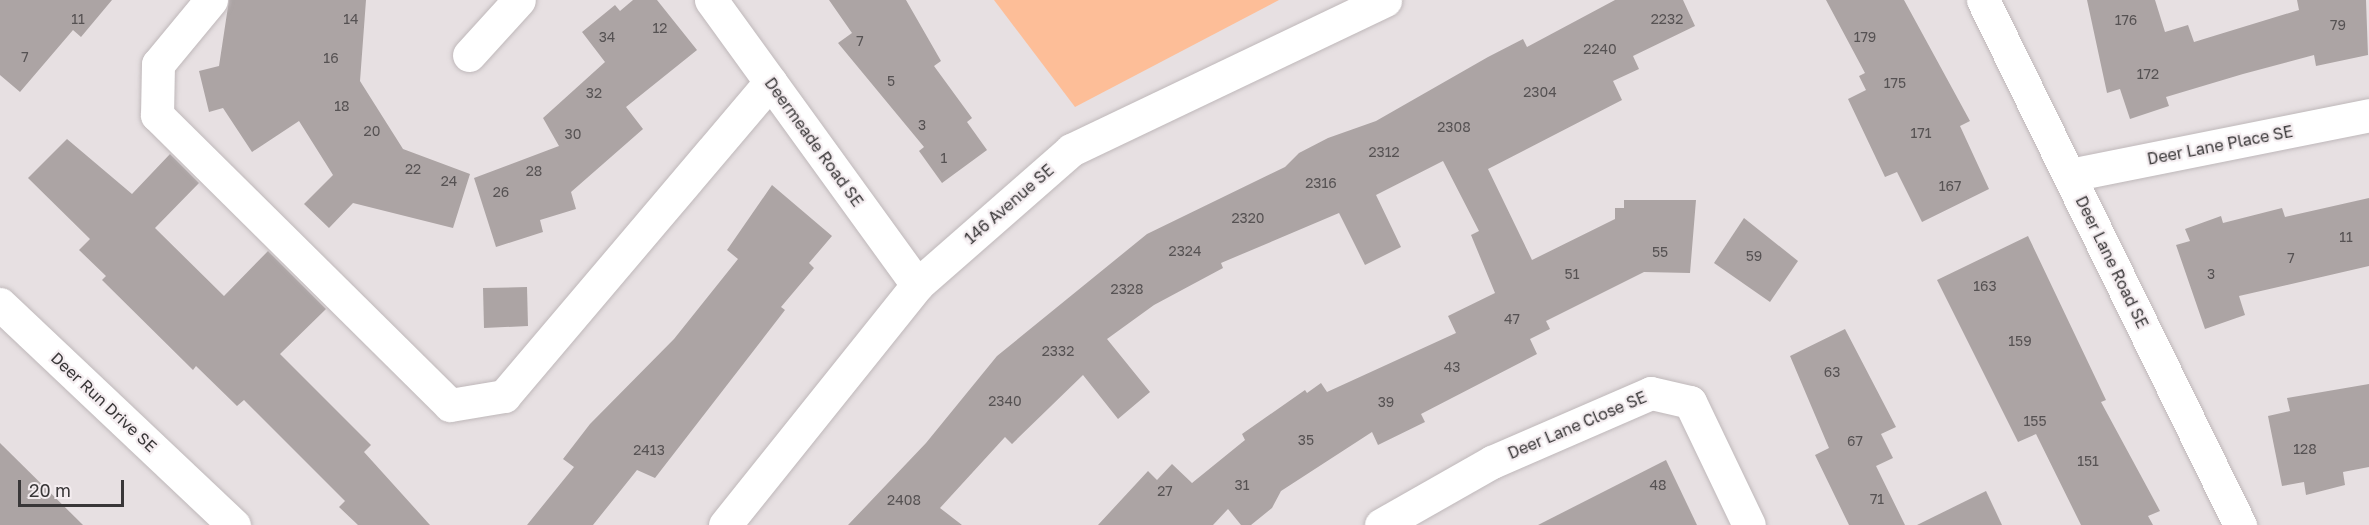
<!DOCTYPE html>
<html>
<head>
<meta charset="utf-8">
<style>
  body { margin:0 }
  #map { position:relative; width:2369px; height:525px; overflow:hidden; background:#e7e0e2; font-family:"Golos Text",sans-serif }
  div>[style] { position:absolute }
  .green>* { inset:0; background:#fdbe98 }
  .building>* { inset:0; background:#aca4a4 }
  .roads { filter:drop-shadow(0 0 2px #bfb8ba) drop-shadow(0 0 2px #bfb8ba) }
  .minor>* { height:33px; margin:-16.5px; padding:0 16.5px; transform-origin:16.5px; border-radius:16.5px; background:#fff }
  span { translate:-50% -50%; white-space:nowrap; text-align:center; line-height:1.15; -webkit-text-stroke:4.5px #f4edf0; paint-order:stroke }
  .number-label { font-size:14px; color:#565253 }
  .number-label span { -webkit-text-stroke-width:0 }
  .street-label { font-size:16px; color:#393738 }
  .scale { position:absolute; left:18px; top:480px; width:106px; height:27px; box-sizing:border-box; border:3px solid #393738; border-top:0; padding-left:8px; font-size:18px; line-height:21px; white-space:nowrap; color:#393738; -webkit-text-stroke:4px #f4edf0; paint-order:stroke }
</style>
</head>
<body>
<div id="map">
  <div class="green">
    <div style="clip-path:polygon(994px 0,1279px 0,1075px 107px)"></div>
  </div>
  <div class="building">
    <div style="clip-path:polygon(0 0,112px 0,81px 37px,73px 30px,20px 92px,0 75px)"></div>
    <div style="clip-path:polygon(229px 0,366px 0,360px 81px,403px 149px,470px 174px,453px 228px,353px 203px,329px 228px,304px 204px,333px 175px,299px 121px,252px 152px,223px 108px,209px 112px,199px 71px,219px 66px)"></div>
    <div style="clip-path:polygon(633px 0,657px 0,697px 50px,626px 107px,643px 129px,571px 192px,576px 209px,540px 220px,543px 232px,496px 247px,474px 178px,559px 146px,543px 118px,605px 62px,582px 32px,615px 5px,620px 11px)"></div>
    <div style="clip-path:polygon(829px 0,906px 0,941px 61px,934px 66px,972px 118px,967px 122px,987px 150px,942px 183px,919px 151px,924px 147px,838px 43px,852px 33px)"></div>
    <div style="clip-path:polygon(1615px 0,1683px 0,1695px 26px,1633px 56px,1639px 69px,1613px 81px,1622px 100px,1488px 169px,1532px 260px,1615px 219px,1615px 208px,1624px 208px,1624px 200px,1696px 200px,1690px 273px,1644px 272px,1546px 321px,1550px 329px,1530px 339px,1537px 354px,1421px 414px,1425px 422px,1378px 445px,1372px 432px,1281px 491px,1272px 508px,1251px 525px,1241px 525px,1228px 509px,1213px 525px,1098px 525px,1148px 471px,1157px 480px,1172px 464px,1192px 483px,1245px 440px,1242px 434px,1305px 390px,1307px 393px,1321px 383px,1327px 392px,1456px 333px,1448px 316px,1495px 293px,1471px 235px,1479px 231px,1443px 161px,1376px 195px,1401px 247px,1365px 265px,1339px 213px,1221px 263px,1223px 268px,1154px 305px,1107px 339px,1150px 392px,1118px 419px,1083px 375px,1012px 444px,1005px 437px,940px 508px,962px 525px,848px 525px,926px 443px,997px 356px,1147px 234px,1285px 167px,1299px 153px,1328px 138px,1376px 121px,1488px 57px,1523px 39px,1527px 47px)"></div>
    <div style="clip-path:polygon(1826px 0,1904px 0,1970px 121px,1960px 126px,1989px 189px,1922px 222px,1897px 172px,1885px 177px,1848px 99px,1866px 90px,1859px 76px,1865px 73px)"></div>
    <div style="clip-path:polygon(2087px 0,2155px 0,2165px 32px,2188px 25px,2194px 42px,2299px 10px,2297px 0,2366px 0,2368px 55px,2316px 66px,2314px 55px,2243px 74px,2166px 97px,2169px 106px,2130px 119px,2120px 89px,2107px 93px)"></div>
    <div style="clip-path:polygon(67px 139px,132px 194px,170px 154px,199px 183px,155px 228px,224px 296px,268px 251px,326px 309px,280px 354px,371px 445px,364px 452px,430px 525px,358px 525px,339px 507px,345px 501px,244px 400px,237px 406px,196px 366px,193px 370px,102px 280px,106px 276px,79px 250px,90px 239px,28px 178px)"></div>
    <div style="clip-path:polygon(772px 185px,832px 236px,809px 263px,814px 268px,781px 307px,785px 310px,655px 478px,637px 470px,593px 525px,527px 525px,574px 467px,563px 459px,590px 424px,674px 339px,738px 259px,727px 250px)"></div>
    <div style="clip-path:polygon(2369px 198px,2369px 266px,2239px 296px,2245px 315px,2205px 329px,2176px 245px,2190px 241px,2185px 229px,2221px 216px,2223px 223px,2282px 208px,2285px 217px)"></div>
    <div style="clip-path:polygon(1744px 218px,1798px 261px,1770px 302px,1714px 263px)"></div>
    <div style="clip-path:polygon(2028px 236px,2106px 400px,2101px 402px,2160px 511px,2148px 516px,2153px 525px,2081px 525px,2036px 434px,2018px 442px,1937px 280px)"></div>
    <div style="clip-path:polygon(527px 287px,528px 326px,484px 328px,483px 288px)"></div>
    <div style="clip-path:polygon(1845px 329px,1896px 427px,1881px 434px,1893px 458px,1876px 466px,1905px 525px,1849px 525px,1815px 455px,1829px 448px,1790px 356px)"></div>
    <div style="clip-path:polygon(2369px 384px,2369px 467px,2343px 472px,2345px 485px,2306px 495px,2304px 482px,2282px 486px,2268px 416px,2290px 411px,2287px 398px)"></div>
    <div style="clip-path:polygon(0 443px,83px 525px,0 525px)"></div>
    <div style="clip-path:polygon(1666px 460px,1697px 525px,1538px 525px)"></div>
    <div style="clip-path:polygon(1986px 491px,2002px 525px,1917px 525px)"></div>
  </div>
  <div class="roads">
    <div class="minor">
      <div style="left:211px;top:0;width:83px;rotate:129.6deg"></div>
      <div style="left:158px;top:64px;width:51px;rotate:91.1deg"></div>
      <div style="left:157px;top:115px;width:412px;rotate:44.7deg"></div>
      <div style="left:450px;top:405px;width:55px;rotate:-9.5deg"></div>
      <div style="left:504px;top:396px;width:412px;rotate:-49.7deg"></div>
      <div style="left:711px;top:0;width:352px;rotate:54.1deg"></div>
      <div style="left:1983px;top:0;width:585px;rotate:63.92deg"></div>
      <div style="left:469px;top:55px;width:74px;rotate:-47.7deg"></div>
      <div style="left:2070px;top:175px;width:305px;rotate:-11.3deg"></div>
      <div style="left:0;top:304px;width:322px;rotate:43.4deg"></div>
      <div style="left:725px;top:525px;width:307px;rotate:-51.3deg"></div>
      <div style="left:917px;top:285px;width:205px;rotate:-41.2deg"></div>
      <div style="left:1071px;top:150px;width:348px;rotate:-25.5deg"></div>
      <div style="left:1381px;top:525px;width:128px;rotate:-29.6deg"></div>
      <div style="left:1492px;top:462px;width:173px;rotate:-23.5deg"></div>
      <div style="left:1651px;top:393px;width:40px;rotate:13deg"></div>
      <div style="left:1690px;top:402px;width:136px;rotate:64.4deg"></div>
    </div>
  </div>
  <div class="number-label">
    <span style="left:78px;top:19px">11</span>
    <span style="left:351px;top:19px">14</span>
    <span style="left:1667px;top:19px">2232</span>
    <span style="left:2126px;top:20px">176</span>
    <span style="left:2338px;top:25px">79</span>
    <span style="left:660px;top:28px">12</span>
    <span style="left:607px;top:37px">34</span>
    <span style="left:1865px;top:37px">179</span>
    <span style="left:860px;top:41px">7</span>
    <span style="left:1600px;top:49px">2240</span>
    <span style="left:25px;top:57px">7</span>
    <span style="left:331px;top:58px">16</span>
    <span style="left:2148px;top:74px">172</span>
    <span style="left:891px;top:81px">5</span>
    <span style="left:1895px;top:83px">175</span>
    <span style="left:1540px;top:92px">2304</span>
    <span style="left:594px;top:93px">32</span>
    <span style="left:342px;top:106px">18</span>
    <span style="left:922px;top:125px">3</span>
    <span style="left:1454px;top:127px">2308</span>
    <span style="left:372px;top:131px">20</span>
    <span style="left:1921px;top:133px">171</span>
    <span style="left:573px;top:134px">30</span>
    <span style="left:1384px;top:152px">2312</span>
    <span style="left:944px;top:158px">1</span>
    <span style="left:413px;top:169px">22</span>
    <span style="left:534px;top:171px">28</span>
    <span style="left:449px;top:181px">24</span>
    <span style="left:1321px;top:183px">2316</span>
    <span style="left:1950px;top:186px">167</span>
    <span style="left:501px;top:192px">26</span>
    <span style="left:1248px;top:218px">2320</span>
    <span style="left:2346px;top:237px">11</span>
    <span style="left:1185px;top:251px">2324</span>
    <span style="left:1660px;top:252px">55</span>
    <span style="left:1754px;top:256px">59</span>
    <span style="left:2291px;top:258px">7</span>
    <span style="left:1572px;top:274px">51</span>
    <span style="left:2211px;top:274px">3</span>
    <span style="left:1985px;top:286px">163</span>
    <span style="left:1127px;top:289px">2328</span>
    <span style="left:1512px;top:319px">47</span>
    <span style="left:2020px;top:341px">159</span>
    <span style="left:1058px;top:351px">2332</span>
    <span style="left:1452px;top:367px">43</span>
    <span style="left:1832px;top:372px">63</span>
    <span style="left:1005px;top:401px">2340</span>
    <span style="left:1386px;top:402px">39</span>
    <span style="left:2035px;top:421px">155</span>
    <span style="left:1306px;top:440px">35</span>
    <span style="left:1855px;top:441px">67</span>
    <span style="left:2305px;top:449px">128</span>
    <span style="left:649px;top:450px">2413</span>
    <span style="left:2088px;top:461px">151</span>
    <span style="left:1242px;top:485px">31</span>
    <span style="left:1658px;top:485px">48</span>
    <span style="left:1165px;top:491px">27</span>
    <span style="left:1877px;top:499px">71</span>
    <span style="left:904px;top:500px">2408</span>
  </div>
  <div class="street-label">
    <span style="left:814px;top:142px;rotate:54deg">Deermeade Road SE</span>
    <span style="left:2220px;top:145px;rotate:-11deg">Deer Lane Place SE</span>
    <span style="left:1009px;top:204px;rotate:-41deg">146 Avenue SE</span>
    <span style="left:2112px;top:262px;rotate:64deg">Deer Lane Road SE</span>
    <span style="left:104px;top:402px;rotate:43deg">Deer Run Drive SE</span>
    <span style="left:1577px;top:425px;rotate:-23deg">Deer Lane Close SE</span>
  </div>
  <div class="scale">20 m</div>
</div>
</body>
</html>
